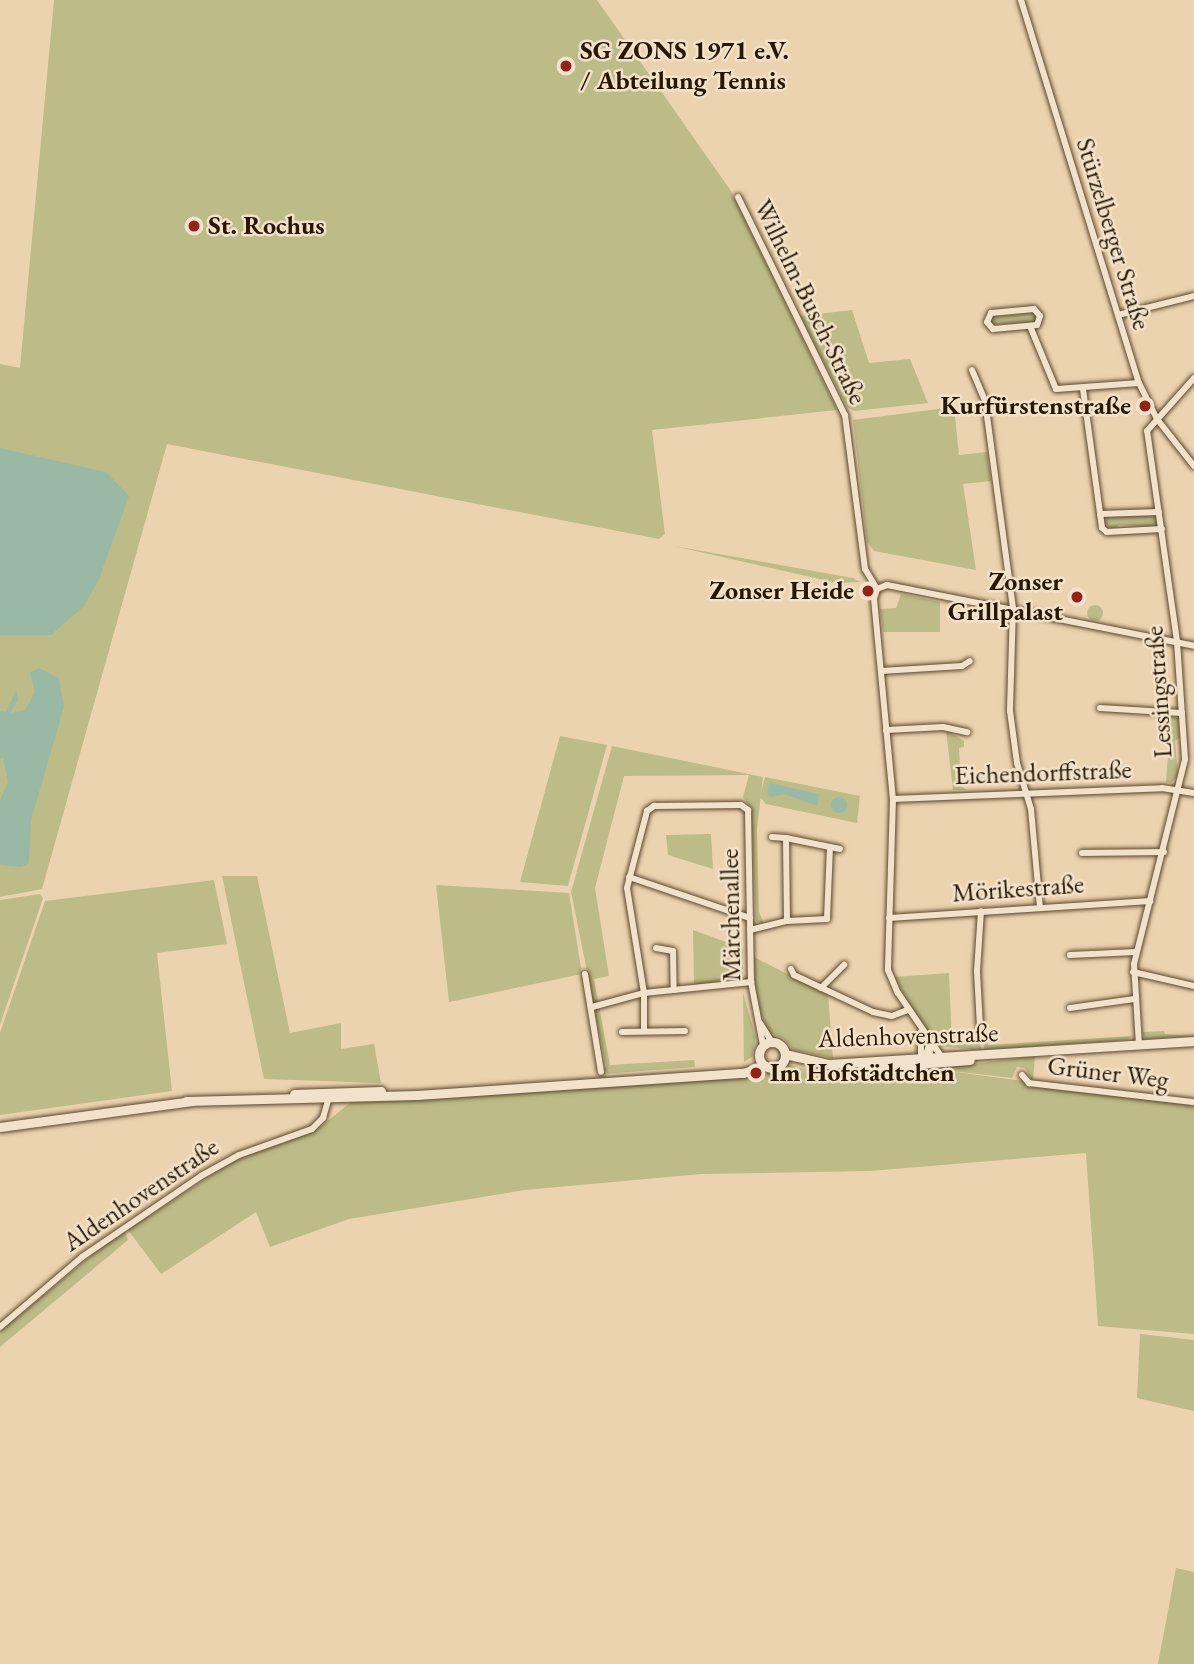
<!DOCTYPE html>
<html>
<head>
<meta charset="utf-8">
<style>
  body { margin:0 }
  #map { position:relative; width:1194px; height:1664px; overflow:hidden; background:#ecd3af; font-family:"EB Garamond",serif }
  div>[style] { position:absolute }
  .green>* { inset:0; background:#bdbb87 }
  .round { border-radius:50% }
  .water>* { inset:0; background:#9ab9a5 }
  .roads { filter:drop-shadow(0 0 2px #59472d) drop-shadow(0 0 2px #59472d) }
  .street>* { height:6px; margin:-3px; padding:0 3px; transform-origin:3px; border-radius:3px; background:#f3e2cb }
  .secondary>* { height:9px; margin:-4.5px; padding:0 4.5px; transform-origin:4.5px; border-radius:4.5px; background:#f3e2cb }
  .secondary>.ring { margin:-4.5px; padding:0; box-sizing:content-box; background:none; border:9px solid #f3e2cb; border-radius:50% }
  .dots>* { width:19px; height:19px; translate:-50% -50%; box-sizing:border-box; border:4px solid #f3e2cb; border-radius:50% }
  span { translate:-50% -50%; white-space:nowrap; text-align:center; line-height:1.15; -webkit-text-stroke:5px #f3e2cb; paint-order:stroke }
  .poi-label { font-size:26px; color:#281802; font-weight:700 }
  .left { translate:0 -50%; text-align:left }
  .right { translate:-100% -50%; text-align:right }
  .street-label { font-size:26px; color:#281802 }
</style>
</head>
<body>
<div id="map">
  <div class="green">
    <div style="clip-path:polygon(54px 0,597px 0,731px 191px,837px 410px,652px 430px,665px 534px,659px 539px,167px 444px,42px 889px,0 897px,0 364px,20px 368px)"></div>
    <div style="clip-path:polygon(852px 310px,869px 363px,910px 359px,928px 403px,854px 411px,847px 407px,800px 316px)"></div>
    <div style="clip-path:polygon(1033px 313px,1037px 317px,1035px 323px,990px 324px,993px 317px)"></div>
    <div style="clip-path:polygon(954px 407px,959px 455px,987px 452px,991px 481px,963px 484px,976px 570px,874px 551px,867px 542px,853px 420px)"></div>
    <div style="clip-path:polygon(1154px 514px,1158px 527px,1119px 525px,1114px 530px,1104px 523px,1108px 516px)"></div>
    <div style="clip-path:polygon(674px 546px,853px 578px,860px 582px,837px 583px)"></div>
    <div style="clip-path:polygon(901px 594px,940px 602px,940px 632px,883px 632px,880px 609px,896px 608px)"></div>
    <div class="round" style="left:1087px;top:605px;width:16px;height:16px"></div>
    <div style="clip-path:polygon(1171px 716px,1178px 718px,1180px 738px,1175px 741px,1178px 776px,1171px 783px,1166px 782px)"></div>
    <div style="clip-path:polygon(946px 730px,964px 741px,964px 747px,959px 748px,961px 786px,967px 790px,953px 790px)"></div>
    <div style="clip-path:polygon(560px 736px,607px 745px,568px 886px,520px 882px)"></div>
    <div style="clip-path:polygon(612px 746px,763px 777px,757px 829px,759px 912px,764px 924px,756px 921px,751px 808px,743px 797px,749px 775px,624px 776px,595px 888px,609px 976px,594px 979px,610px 1065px,694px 1060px,695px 1067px,602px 1074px,606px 1066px,571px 892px)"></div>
    <div style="clip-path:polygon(765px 777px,860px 796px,857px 823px,766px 804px,760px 797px)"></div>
    <div style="clip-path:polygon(711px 834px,713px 869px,668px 855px,666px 835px)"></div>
    <div style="clip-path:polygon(222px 876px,257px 876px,290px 1033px,341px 1023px,341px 1049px,374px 1044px,381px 1083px,264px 1079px)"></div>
    <div style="clip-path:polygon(214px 880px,227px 944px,157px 953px,172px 1091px,0 1115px,0 1033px,45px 901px)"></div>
    <div style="clip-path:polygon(436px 885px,569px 893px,582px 974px,449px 1002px)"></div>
    <div style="clip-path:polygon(40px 894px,43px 898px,0 1025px,0 900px)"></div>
    <div style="clip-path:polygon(693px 930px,743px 948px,743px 979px,694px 985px)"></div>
    <div style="clip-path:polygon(754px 957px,828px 995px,833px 1058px,794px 1050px,783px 1038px,768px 1032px,755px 998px)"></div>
    <div style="clip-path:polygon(949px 973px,952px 1044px,980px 1042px,981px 1050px,936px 1046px,894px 977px)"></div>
    <div style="clip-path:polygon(743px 993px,756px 1038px,752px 1057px,744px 1062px)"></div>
    <div style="clip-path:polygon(1164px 1031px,1165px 1034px,1194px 1036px,1146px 1039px,1142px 1032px)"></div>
    <div style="clip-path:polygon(987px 1032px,988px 1045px,1132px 1036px,1127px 1040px,984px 1050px,983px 1033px)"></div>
    <div style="clip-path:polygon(1035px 1056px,1033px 1081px,1025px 1068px,1017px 1067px,1012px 1078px,934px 1069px)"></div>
    <div style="clip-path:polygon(788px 1064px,810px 1071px,764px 1071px,777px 1070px)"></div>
    <div style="clip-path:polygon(919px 1067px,1194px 1104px,1194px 1334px,1098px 1326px,1086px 1153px,870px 1171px,701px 1174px,525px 1190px,349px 1219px,270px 1247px,256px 1212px,161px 1274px,128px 1230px,233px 1161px,318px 1129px,352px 1101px,762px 1073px)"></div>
    <div style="clip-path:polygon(124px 1229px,128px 1240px,0 1347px,0 1331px)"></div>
    <div style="clip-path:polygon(1140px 1334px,1194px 1340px,1194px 1411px,1137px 1398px)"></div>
    <div style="clip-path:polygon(1176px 1568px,1194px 1572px,1194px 1664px,1158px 1664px)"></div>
  </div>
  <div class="water">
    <div style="clip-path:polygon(0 448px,106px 472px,129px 496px,99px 579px,84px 606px,51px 635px,0 635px)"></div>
    <div style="clip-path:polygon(39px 668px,59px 678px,64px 707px,31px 820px,29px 863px,21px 867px,0 865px,0 800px,8px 782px,3px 758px,0 760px,0 711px,6px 712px,16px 690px,18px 700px,10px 713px,25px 710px,35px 692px,30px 673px)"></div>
    <div style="clip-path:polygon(769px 783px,819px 794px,817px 806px,784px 794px,771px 797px,767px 794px)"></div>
    <div class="round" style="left:831px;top:797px;width:16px;height:16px"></div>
  </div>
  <div class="roads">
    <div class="street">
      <div style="left:1021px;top:0;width:401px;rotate:72.9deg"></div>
      <div style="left:1139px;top:383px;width:40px;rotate:63.4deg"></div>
      <div style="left:1157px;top:419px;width:60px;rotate:51.8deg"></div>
      <div style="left:738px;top:197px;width:243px;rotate:63.9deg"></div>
      <div style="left:845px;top:415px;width:155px;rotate:82.6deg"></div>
      <div style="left:865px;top:569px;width:23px;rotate:59deg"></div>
      <div style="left:1034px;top:309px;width:9px;rotate:49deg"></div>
      <div style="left:1040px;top:316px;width:9px;rotate:108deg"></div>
      <div style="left:1037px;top:325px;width:44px;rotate:174.8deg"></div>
      <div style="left:993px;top:329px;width:9px;rotate:-131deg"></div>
      <div style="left:987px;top:322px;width:10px;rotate:-66deg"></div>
      <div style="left:991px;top:313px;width:43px;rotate:-5.3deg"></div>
      <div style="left:1118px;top:315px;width:78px;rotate:-14deg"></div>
      <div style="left:1030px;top:326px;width:68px;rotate:67.6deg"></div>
      <div style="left:1056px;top:389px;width:83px;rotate:-4.1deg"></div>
      <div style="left:972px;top:370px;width:34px;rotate:67deg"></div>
      <div style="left:985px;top:401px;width:209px;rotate:82.3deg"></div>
      <div style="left:1013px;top:608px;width:103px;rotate:91.7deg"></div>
      <div style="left:1010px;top:711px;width:52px;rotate:82.3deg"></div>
      <div style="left:1017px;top:763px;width:48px;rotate:73.1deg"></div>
      <div style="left:1031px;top:809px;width:98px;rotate:84.8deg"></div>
      <div style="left:1083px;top:389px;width:140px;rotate:82.2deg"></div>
      <div style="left:1102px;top:528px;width:6px;rotate:39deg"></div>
      <div style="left:1107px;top:532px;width:55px;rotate:-3.1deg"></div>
      <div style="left:1100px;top:514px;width:59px;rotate:-1.9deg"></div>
      <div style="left:877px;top:589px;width:10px;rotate:107deg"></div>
      <div style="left:874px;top:599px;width:201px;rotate:84.6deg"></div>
      <div style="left:893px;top:799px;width:171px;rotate:91.7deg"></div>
      <div style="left:888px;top:970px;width:25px;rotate:67deg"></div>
      <div style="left:898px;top:993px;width:76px;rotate:55.7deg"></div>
      <div style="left:877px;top:589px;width:11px;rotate:-22deg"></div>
      <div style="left:887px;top:585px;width:313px;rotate:11.2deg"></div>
      <div style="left:881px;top:671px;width:81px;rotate:-3.5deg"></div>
      <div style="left:962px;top:666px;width:9px;rotate:-32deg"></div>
      <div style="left:1100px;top:708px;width:82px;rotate:3.5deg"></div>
      <div style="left:886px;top:730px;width:57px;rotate:-3deg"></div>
      <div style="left:943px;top:727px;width:25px;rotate:12deg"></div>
      <div style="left:893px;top:799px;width:269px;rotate:-2.3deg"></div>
      <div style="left:1162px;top:788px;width:32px;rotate:9deg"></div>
      <div style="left:772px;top:837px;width:14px;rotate:4deg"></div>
      <div style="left:830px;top:847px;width:72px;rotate:92.4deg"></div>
      <div style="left:827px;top:919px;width:40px;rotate:177.1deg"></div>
      <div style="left:787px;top:921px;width:83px;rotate:-90.7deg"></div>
      <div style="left:786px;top:838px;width:55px;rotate:11.5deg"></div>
      <div style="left:1082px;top:853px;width:82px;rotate:-0.7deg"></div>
      <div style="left:629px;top:877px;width:128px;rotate:18.7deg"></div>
      <div style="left:889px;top:918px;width:262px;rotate:-3.7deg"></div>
      <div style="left:750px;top:930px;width:38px;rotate:-14deg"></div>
      <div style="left:656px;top:948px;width:17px;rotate:10deg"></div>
      <div style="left:673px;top:951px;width:39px;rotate:89deg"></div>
      <div style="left:1070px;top:955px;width:66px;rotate:-2.6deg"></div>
      <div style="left:791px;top:969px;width:7px;rotate:63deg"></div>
      <div style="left:794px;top:975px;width:87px;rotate:25.1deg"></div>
      <div style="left:873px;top:1012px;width:19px;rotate:12deg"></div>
      <div style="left:892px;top:1016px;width:17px;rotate:-21deg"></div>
      <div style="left:1133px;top:972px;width:63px;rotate:12.9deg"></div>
      <div style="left:585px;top:974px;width:99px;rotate:80.7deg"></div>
      <div style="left:821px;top:988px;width:33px;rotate:-45deg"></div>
      <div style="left:592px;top:1007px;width:54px;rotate:-15.1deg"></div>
      <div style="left:644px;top:993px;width:108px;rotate:-5.9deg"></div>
      <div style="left:1070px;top:1008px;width:65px;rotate:-8deg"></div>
      <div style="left:760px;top:1023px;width:22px;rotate:58deg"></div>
      <div style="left:980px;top:1027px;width:56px;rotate:-93.1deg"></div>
      <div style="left:977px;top:971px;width:60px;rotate:-86.2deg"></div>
      <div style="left:644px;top:1031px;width:38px;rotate:-90deg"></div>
      <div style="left:644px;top:993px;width:106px;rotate:-99.2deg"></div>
      <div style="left:627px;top:888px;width:80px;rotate:-75.4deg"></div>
      <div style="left:647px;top:811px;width:9px;rotate:-36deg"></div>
      <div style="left:654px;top:806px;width:87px;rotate:-0.7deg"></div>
      <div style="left:741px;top:805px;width:9px;rotate:36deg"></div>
      <div style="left:748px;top:810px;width:172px;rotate:89deg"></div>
      <div style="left:751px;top:982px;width:64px;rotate:79.2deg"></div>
      <div style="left:622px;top:1032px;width:63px;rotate:-0.9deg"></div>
      <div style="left:921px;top:1032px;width:26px;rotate:90deg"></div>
      <div style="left:1139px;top:1045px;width:81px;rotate:-93.5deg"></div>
      <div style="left:1134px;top:964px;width:211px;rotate:-76deg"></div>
      <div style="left:1185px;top:759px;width:118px;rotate:-93.9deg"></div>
      <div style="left:1177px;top:641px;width:212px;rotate:-98.1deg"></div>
      <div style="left:1147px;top:431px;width:71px;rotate:-48.4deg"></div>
      <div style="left:1022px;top:1075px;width:11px;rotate:49deg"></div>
      <div style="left:1029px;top:1083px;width:166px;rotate:6.6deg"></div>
      <div style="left:0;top:1327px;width:108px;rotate:-40.5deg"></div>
      <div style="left:82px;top:1257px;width:144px;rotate:-34.2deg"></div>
      <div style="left:201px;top:1176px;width:43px;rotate:-28.9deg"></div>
      <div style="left:239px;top:1155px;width:77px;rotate:-19.6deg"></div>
      <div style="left:312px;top:1129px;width:16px;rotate:-45deg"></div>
      <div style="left:323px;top:1118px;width:19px;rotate:-74deg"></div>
    </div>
    <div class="secondary">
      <div class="ring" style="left:759px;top:1042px;width:17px;height:17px"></div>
      <div style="left:785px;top:1054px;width:44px;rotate:13.1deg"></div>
      <div style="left:828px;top:1064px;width:367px;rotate:-3.6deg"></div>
      <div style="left:926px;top:1059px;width:16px;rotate:-75deg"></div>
      <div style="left:862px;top:1068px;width:108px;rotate:-4.2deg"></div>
      <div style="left:294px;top:1094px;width:87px;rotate:-2deg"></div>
      <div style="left:186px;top:1101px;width:231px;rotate:-1.5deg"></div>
      <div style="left:417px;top:1095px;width:327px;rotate:-3.9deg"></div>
      <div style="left:743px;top:1073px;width:23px;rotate:-18deg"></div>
      <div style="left:0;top:1127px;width:194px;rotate:-7.7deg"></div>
    </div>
  </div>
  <div class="dots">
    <div style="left:566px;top:66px;background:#8f2418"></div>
    <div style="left:194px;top:226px;background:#8f2418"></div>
    <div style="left:1145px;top:406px;background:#8f2418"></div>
    <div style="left:868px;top:591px;background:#8f2418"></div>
    <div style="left:1077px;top:597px;background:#8f2418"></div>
    <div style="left:756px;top:1073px;background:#8f2418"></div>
  </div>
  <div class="poi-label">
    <span class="left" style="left:580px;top:66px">SG ZONS 1971 e.V.<br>/ Abteilung Tennis</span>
    <span class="left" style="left:208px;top:226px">St. Rochus</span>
    <span class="right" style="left:1131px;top:406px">Kurfürstenstraße</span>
    <span class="right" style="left:1063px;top:597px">Zonser<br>Grillpalast</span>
    <span class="right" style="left:854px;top:591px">Zonser Heide</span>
    <span class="left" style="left:770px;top:1073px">Im Hofstädtchen</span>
  </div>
  <div class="street-label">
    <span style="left:1113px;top:234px;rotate:73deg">Stürzelberger Straße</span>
    <span style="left:810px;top:302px;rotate:64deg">Wilhelm-Busch-Straße</span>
    <span style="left:1159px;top:692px;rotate:-94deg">Lessingstraße</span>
    <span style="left:1043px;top:773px;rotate:-2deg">Eichendorffstraße</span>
    <span style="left:1018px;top:889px;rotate:-4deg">Mörikestraße</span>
    <span style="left:731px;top:915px;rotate:-91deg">Märchenallee</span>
    <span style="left:908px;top:1036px;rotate:-2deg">Aldenhovenstraße</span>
    <span style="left:1108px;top:1073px;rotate:7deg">Grüner Weg</span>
    <span style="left:141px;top:1195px;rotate:-34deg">Aldenhovenstraße</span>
  </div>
</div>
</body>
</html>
